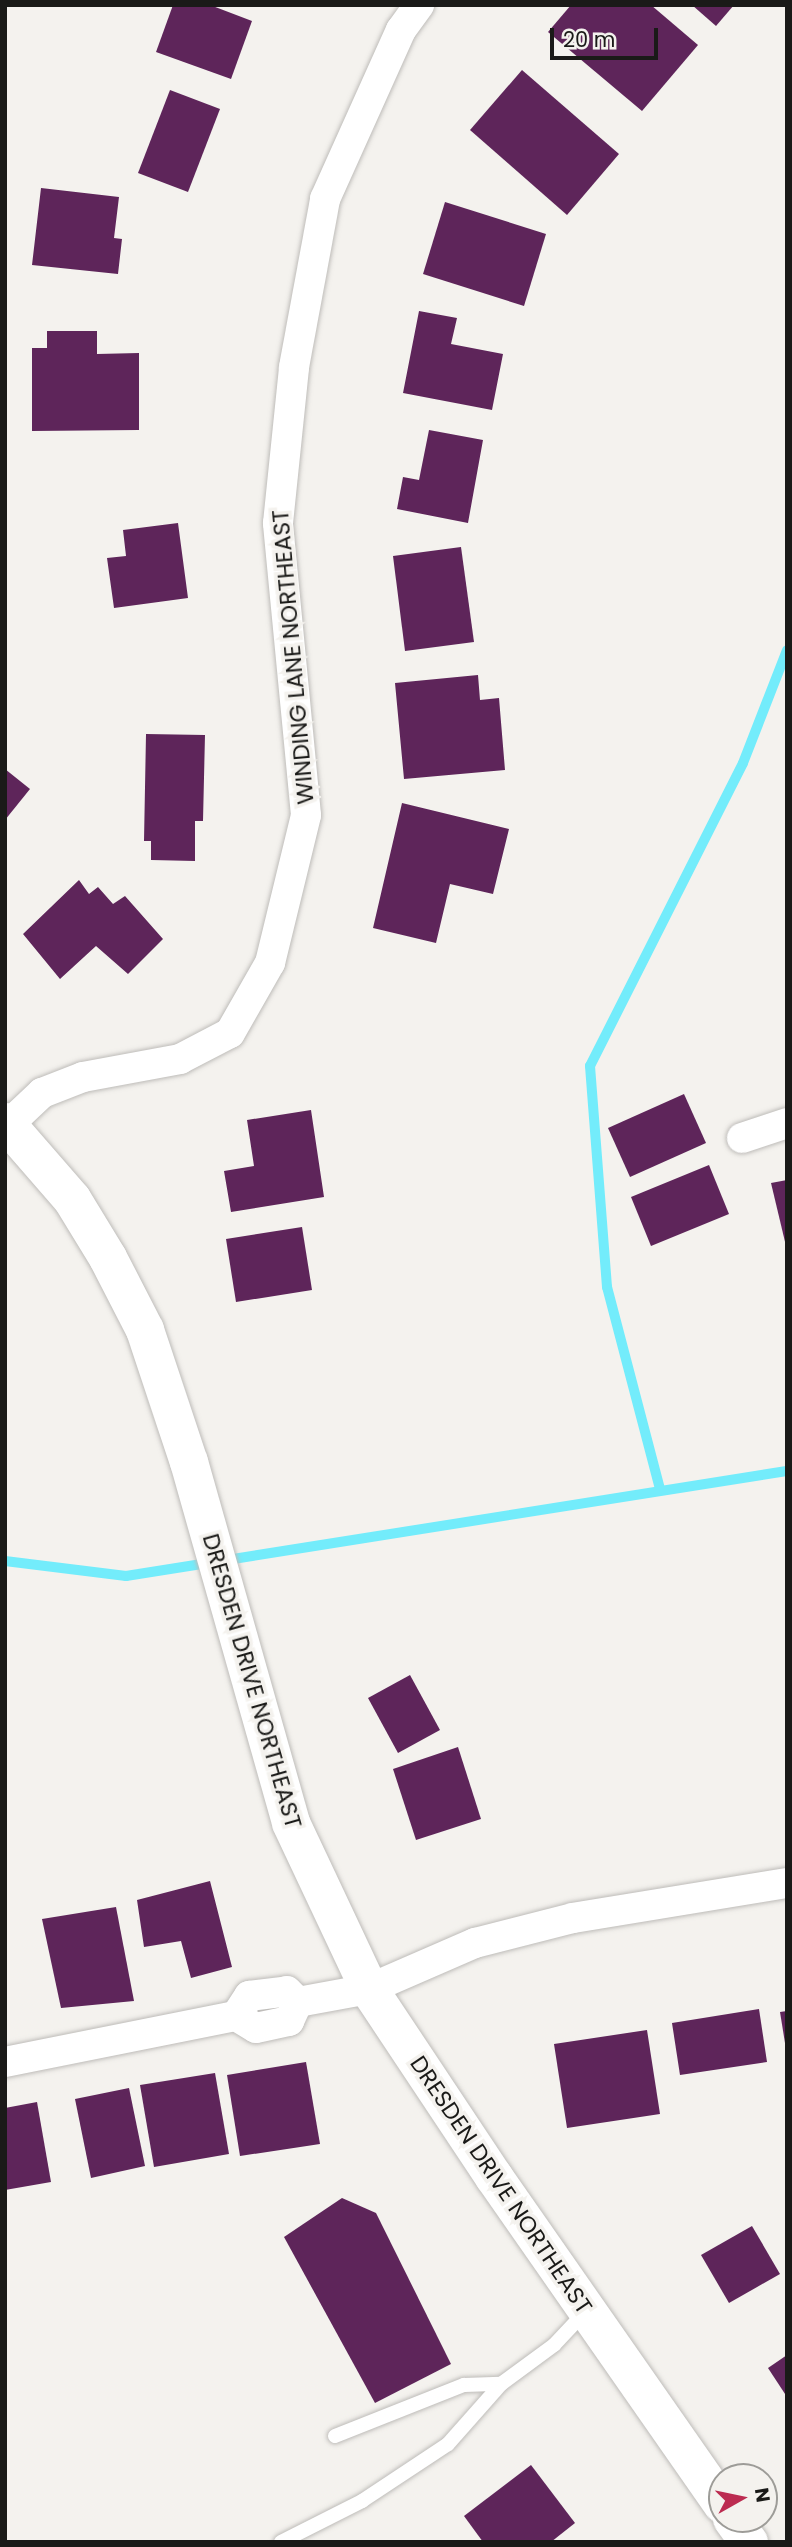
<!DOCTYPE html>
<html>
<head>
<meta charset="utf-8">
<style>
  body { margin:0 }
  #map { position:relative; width:792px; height:2547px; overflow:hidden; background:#f4f2ee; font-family:Poppins,sans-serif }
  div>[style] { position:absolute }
  .stream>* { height:10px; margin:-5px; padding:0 5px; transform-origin:5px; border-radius:5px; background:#73ecfb }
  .building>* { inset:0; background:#5e255a }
  .roads { filter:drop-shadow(0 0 2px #bebcb9) drop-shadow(0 0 2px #bebcb9) }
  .lane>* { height:14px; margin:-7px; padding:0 7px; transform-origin:7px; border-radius:7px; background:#fff }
  .street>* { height:30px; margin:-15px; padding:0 15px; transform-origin:15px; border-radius:15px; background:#fff }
  .secondary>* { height:38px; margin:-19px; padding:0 19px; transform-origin:19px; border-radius:19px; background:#fff }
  span { translate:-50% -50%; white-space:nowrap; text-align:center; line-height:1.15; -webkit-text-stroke:7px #f4f2ee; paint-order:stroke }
  .street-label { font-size:23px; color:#1a1a18 }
  .frame { position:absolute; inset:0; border:7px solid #1a1a18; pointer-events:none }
  .north { position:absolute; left:708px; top:2463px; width:70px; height:70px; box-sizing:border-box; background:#f4f2ee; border:2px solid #9d9c98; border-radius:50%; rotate:81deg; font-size:19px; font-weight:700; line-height:28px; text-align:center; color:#1a1a18 }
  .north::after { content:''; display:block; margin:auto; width:24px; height:32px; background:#bc2c51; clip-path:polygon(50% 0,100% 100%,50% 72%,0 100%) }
  .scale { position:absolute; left:550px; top:28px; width:108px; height:32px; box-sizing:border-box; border:4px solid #1a1a18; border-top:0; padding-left:9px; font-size:21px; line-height:24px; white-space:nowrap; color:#1a1a18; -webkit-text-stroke:5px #f4f2ee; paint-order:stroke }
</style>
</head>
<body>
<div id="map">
  <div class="stream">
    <div style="left:660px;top:1489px;width:209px;rotate:-104.7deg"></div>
    <div style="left:607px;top:1287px;width:222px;rotate:-94.4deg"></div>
    <div style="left:590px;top:1066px;width:339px;rotate:-63.2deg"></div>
    <div style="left:743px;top:763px;width:121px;rotate:-68.7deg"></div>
    <div style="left:5px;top:1561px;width:122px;rotate:7.1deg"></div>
    <div style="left:126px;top:1576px;width:669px;rotate:-9.03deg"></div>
  </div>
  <div class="building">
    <div style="clip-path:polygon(173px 5px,210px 5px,252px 21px,231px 79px,156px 52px)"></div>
    <div style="clip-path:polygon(571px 5px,651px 5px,698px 45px,642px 111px,548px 32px)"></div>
    <div style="clip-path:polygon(692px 5px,734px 5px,716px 26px)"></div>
    <div style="clip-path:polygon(522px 70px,619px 154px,567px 215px,470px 130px)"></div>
    <div style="clip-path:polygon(170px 90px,220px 109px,188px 192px,138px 173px)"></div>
    <div style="clip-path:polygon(41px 188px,119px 197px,114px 238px,122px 239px,118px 274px,32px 265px)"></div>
    <div style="clip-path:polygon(445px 202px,546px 234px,524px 306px,423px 274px)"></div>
    <div style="clip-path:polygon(419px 311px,457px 318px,451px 344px,503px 354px,492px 410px,403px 393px)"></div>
    <div style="clip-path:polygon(47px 331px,97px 331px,97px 354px,139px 353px,139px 430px,32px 431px,32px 348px,47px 348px)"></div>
    <div style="clip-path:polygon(429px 430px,483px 440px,468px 523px,397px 509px,403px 477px,419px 480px)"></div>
    <div style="clip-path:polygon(178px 523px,188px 598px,114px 608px,107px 558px,126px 556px,123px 530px)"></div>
    <div style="clip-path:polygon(461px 547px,474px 642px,405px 651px,393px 556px)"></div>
    <div style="clip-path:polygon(478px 675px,480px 700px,499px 698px,505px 770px,404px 779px,395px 683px)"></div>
    <div style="clip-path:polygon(146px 734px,205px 735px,203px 821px,195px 821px,195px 861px,151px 860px,151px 841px,144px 841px)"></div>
    <div style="clip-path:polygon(5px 769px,30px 789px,5px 820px)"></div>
    <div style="clip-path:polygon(402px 803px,509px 829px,493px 894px,450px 884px,436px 943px,373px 928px)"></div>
    <div style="clip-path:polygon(79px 880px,89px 894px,98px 887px,113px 904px,125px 896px,163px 939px,128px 974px,96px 946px,60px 979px,23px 934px)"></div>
    <div style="clip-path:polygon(684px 1094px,706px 1143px,630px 1177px,608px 1128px)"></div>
    <div style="clip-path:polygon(311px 1110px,324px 1197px,231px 1212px,224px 1171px,254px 1166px,247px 1120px)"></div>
    <div style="clip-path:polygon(709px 1165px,729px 1214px,651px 1246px,631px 1197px)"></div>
    <div style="clip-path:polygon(787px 1180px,787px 1245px,786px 1246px,771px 1183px)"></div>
    <div style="clip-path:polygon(302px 1227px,312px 1290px,236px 1302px,226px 1239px)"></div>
    <div style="clip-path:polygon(410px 1675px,440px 1730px,398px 1753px,368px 1698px)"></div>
    <div style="clip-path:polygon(458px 1747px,481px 1819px,416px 1840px,393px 1769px)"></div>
    <div style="clip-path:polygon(210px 1881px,232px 1967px,191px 1978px,181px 1941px,144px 1947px,137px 1900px)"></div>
    <div style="clip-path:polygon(116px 1907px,134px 2001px,61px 2008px,42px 1919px)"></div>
    <div style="clip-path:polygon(759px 2009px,767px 2062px,680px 2075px,672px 2023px)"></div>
    <div style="clip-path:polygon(787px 2011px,787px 2043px,785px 2043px,780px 2012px)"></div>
    <div style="clip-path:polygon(647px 2030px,660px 2114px,567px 2128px,554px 2044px)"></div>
    <div style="clip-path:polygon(306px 2062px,320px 2144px,240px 2156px,227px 2075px)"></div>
    <div style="clip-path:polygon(215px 2073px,229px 2154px,154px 2167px,140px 2085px)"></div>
    <div style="clip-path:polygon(129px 2088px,145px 2166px,91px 2178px,75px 2099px)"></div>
    <div style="clip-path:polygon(37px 2102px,51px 2182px,5px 2190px,5px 2108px)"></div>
    <div style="clip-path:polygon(342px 2198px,376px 2213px,451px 2364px,375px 2403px,284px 2237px)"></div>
    <div style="clip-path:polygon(752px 2226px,780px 2274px,729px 2303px,701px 2255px)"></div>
    <div style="clip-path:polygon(787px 2355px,787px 2397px,768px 2368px)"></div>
    <div style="clip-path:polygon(531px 2465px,575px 2523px,551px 2542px,483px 2542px,464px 2516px)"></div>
  </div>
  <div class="roads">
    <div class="lane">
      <div style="left:335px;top:2436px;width:139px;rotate:-21.6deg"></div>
      <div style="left:464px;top:2385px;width:37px;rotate:-2deg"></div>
      <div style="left:501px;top:2384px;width:66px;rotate:-36.3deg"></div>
      <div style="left:554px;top:2345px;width:45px;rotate:-46.8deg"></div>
      <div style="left:281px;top:2542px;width:91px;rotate:-26.8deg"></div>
      <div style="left:362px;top:2501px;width:103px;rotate:-33.5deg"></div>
      <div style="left:448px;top:2444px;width:80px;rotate:-48.5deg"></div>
    </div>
    <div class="street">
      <div style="left:8px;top:1125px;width:47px;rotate:-43.3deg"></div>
      <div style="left:42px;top:1093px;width:44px;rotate:-21.3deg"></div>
      <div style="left:83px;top:1077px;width:99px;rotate:-10.5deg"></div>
      <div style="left:180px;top:1059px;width:56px;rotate:-27.5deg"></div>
      <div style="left:230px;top:1033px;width:81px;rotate:-60.3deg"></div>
      <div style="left:270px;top:963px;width:152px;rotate:-76.3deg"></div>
      <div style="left:306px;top:815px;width:293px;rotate:-95.5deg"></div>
      <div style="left:278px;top:523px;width:157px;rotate:-84.1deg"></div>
      <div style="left:294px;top:367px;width:171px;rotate:-79.5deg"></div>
      <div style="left:325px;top:199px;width:185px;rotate:-65.8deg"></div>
      <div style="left:401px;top:30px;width:31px;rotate:-54deg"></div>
      <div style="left:742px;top:1138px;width:47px;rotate:-18.4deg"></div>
      <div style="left:298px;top:2002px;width:72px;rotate:-10.4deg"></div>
      <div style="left:369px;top:1989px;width:116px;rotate:-23.5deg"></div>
      <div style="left:475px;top:1943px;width:101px;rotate:-14.3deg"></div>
      <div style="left:573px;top:1918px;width:217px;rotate:-9.3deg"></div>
      <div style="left:236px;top:2016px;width:23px;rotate:31deg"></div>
      <div style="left:256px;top:2028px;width:34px;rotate:-12deg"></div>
      <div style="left:289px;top:2021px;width:21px;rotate:-65deg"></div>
      <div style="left:5px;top:2062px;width:236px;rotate:-11.3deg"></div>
      <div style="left:236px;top:2016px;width:24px;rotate:-57deg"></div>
      <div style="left:249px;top:1996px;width:38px;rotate:-7deg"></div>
      <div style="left:287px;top:1991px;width:16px;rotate:45deg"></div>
    </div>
    <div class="secondary">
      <div style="left:5px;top:1122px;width:102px;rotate:49deg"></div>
      <div style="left:72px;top:1199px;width:69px;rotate:58.6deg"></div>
      <div style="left:108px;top:1258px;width:81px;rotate:62.8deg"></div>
      <div style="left:145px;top:1330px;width:139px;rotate:71.6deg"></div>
      <div style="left:189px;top:1462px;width:375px;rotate:74.2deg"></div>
      <div style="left:291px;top:1823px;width:183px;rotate:64.8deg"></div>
      <div style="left:369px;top:1989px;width:226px;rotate:56.4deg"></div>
      <div style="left:494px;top:2177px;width:399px;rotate:55.1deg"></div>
      <div style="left:732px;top:2519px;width:29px;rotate:54deg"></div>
    </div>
  </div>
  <div class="street-label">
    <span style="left:293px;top:657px;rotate:-95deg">WINDING LANE NORTHEAST</span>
    <span style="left:252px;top:1681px;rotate:74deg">DRESDEN DRIVE NORTHEAST</span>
    <span style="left:501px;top:2185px;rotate:56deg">DRESDEN DRIVE NORTHEAST</span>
  </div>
  <div class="frame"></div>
  <div class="north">N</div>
  <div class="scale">20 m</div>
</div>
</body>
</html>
